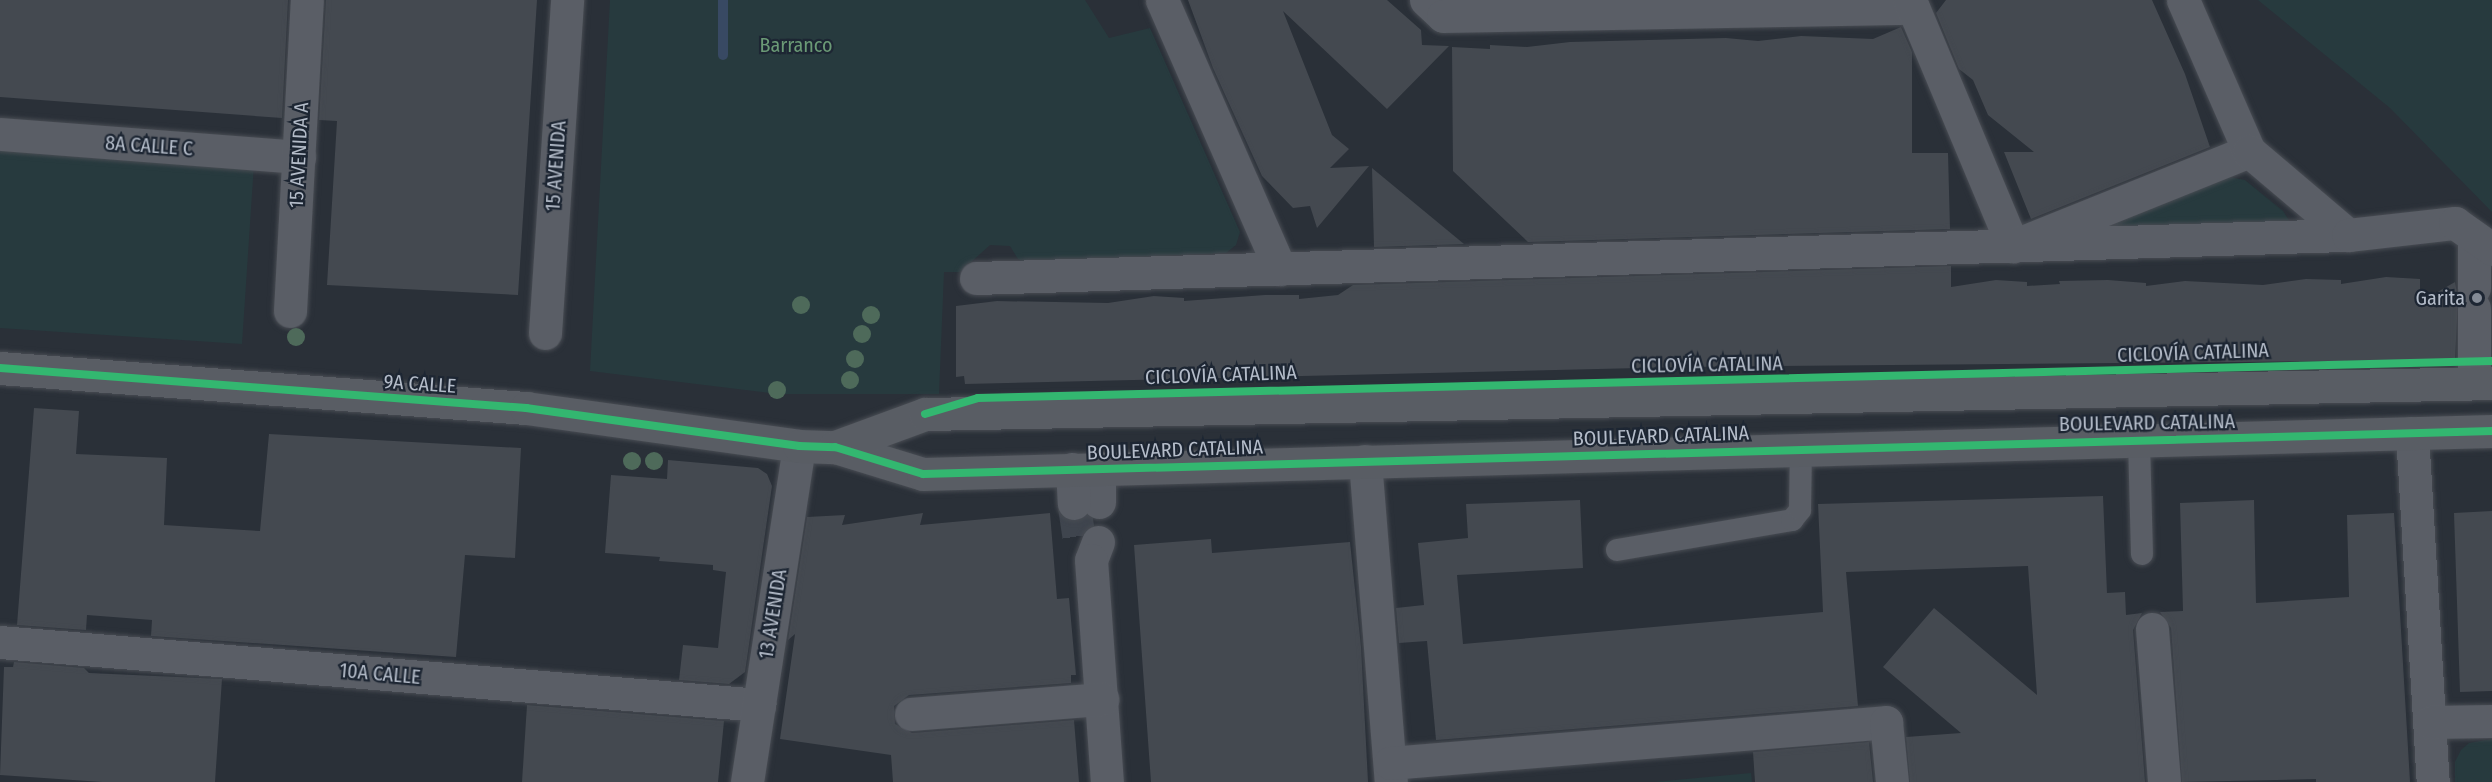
<!DOCTYPE html>
<html>
<head>
<meta charset="utf-8">
<style>
  body { margin:0 }
  #map { position:relative; width:2492px; height:782px; overflow:hidden; background:#2a3038; font-family:"Fira Sans Condensed",sans-serif }
  div>[style] { position:absolute }
  .green>* { inset:0; background:#273a3e }
  .stream>* { height:10px; margin:-5px; padding:0 5px; transform-origin:5px; border-radius:5px; background:#384963 }
  .building>* { inset:0; background:#444950 }
  .street-tunnel>* { height:33px; margin-top:-16.5px; transform-origin:0; background:repeating-linear-gradient(90deg,#3f454e 0 33px,transparent 0 49px) }
  .roads { filter:drop-shadow(0 0 2px #484c53) drop-shadow(0 0 2px #484c53) }
  .lane>* { height:22px; margin:-11px; padding:0 11px; transform-origin:11px; border-radius:11px; background:#5a5e66 }
  .street>* { height:33px; margin:-16.5px; padding:0 16.5px; transform-origin:16.5px; border-radius:16.5px; background:#5a5e66 }
  .secondary>* { height:33px; margin:-16.5px; padding:0 16.5px; transform-origin:16.5px; border-radius:16.5px; background:#595d64 }
  .cycleway>* { height:8px; margin:-4px; padding:0 4px; transform-origin:4px; border-radius:4px; background:#33b770 }
  .trees>* { width:18px; height:18px; margin:-9px; border-radius:50%; background:#4e6a5a }
  .dots>* { width:16px; height:16px; translate:-50% -50%; box-sizing:border-box; border:3px solid #1d2633; border-radius:50% }
  span { translate:-50% -50%; white-space:nowrap; text-align:center; line-height:1.15; -webkit-text-stroke:4.5px #1d2633; paint-order:stroke }
  .park-label { font-size:20px; color:#6b9a76 }
  .street-label { font-size:20px; color:#b4bcc9 }
  .poi-label { font-size:20px; color:#b4bcc9 }
  .right { translate:-100% -50%; text-align:right }
</style>
</head>
<body>
<div id="map">
  <div class="green">
    <div style="clip-path:polygon(610px 0,1085px 0,1109px 38px,1150px 28px,1240px 232px,1236px 245px,1226px 253px,1204px 254px,1025px 262px,1018px 259px,1010px 246px,990px 245px,960px 272px,944px 272px,939px 394px,778px 394px,590px 371px)"></div>
    <div style="clip-path:polygon(2258px 0,2492px 0,2492px 212px,2390px 108px)"></div>
    <div style="clip-path:polygon(0 148px,254px 164px,242px 344px,0 328px)"></div>
    <div style="clip-path:polygon(2229px 177px,2245px 180px,2283px 211px,2293px 227px,2113px 230px,2110px 223px)"></div>
    <div style="clip-path:polygon(2492px 739px,2492px 782px,2455px 782px,2455px 762px,2461px 750px,2469px 743px)"></div>
    <div style="clip-path:polygon(1751px 773px,1752px 782px,1654px 782px)"></div>
  </div>
  <div class="stream">
    <div style="left:723px;top:55px;width:55px;rotate:-90deg"></div>
  </div>
  <div class="building">
    <div style="clip-path:polygon(0 0,288px 0,282px 118px,0 97px)"></div>
    <div style="clip-path:polygon(326px 0,537px 0,518px 295px,327px 285px,337px 121px,319px 120px)"></div>
    <div style="clip-path:polygon(1188px 0,1387px 0,1421px 30px,1422px 45px,1449px 46px,1387px 109px,1283px 11px,1332px 135px,1349px 149px,1330px 168px,1369px 166px,1317px 228px,1310px 206px,1293px 208px,1262px 176px,1213px 68px)"></div>
    <div style="clip-path:polygon(1946px 0,2152px 0,2185px 74px,2210px 147px,2031px 219px,2004px 152px,2034px 152px,1988px 115px,1973px 80px,1959px 69px,1936px 13px)"></div>
    <div style="clip-path:polygon(1901px 27px,1912px 52px,1912px 153px,1948px 153px,1950px 229px,1528px 242px,1453px 171px,1452px 47px,1490px 49px,1490px 45px,1527px 47px,1570px 42px,1726px 38px,1758px 41px,1801px 36px,1873px 39px)"></div>
    <div style="clip-path:polygon(1372px 168px,1464px 244px,1374px 247px)"></div>
    <div style="clip-path:polygon(1951px 266px,1951px 287px,1996px 280px,2027px 282px,2027px 286px,2060px 284px,2059px 281px,2108px 280px,2146px 283px,2146px 286px,2185px 281px,2263px 285px,2306px 279px,2341px 280px,2341px 284px,2386px 277px,2420px 279px,2420px 302px,2455px 282px,2458px 298px,2455px 360px,1681px 367px,965px 384px,964px 376px,956px 377px,956px 306px,997px 301px,1108px 303px,1154px 296px,1184px 298px,1184px 301px,1265px 295px,1299px 295px,1299px 299px,1338px 295px,1353px 285px)"></div>
    <div style="clip-path:polygon(34px 408px,79px 411px,76px 454px,167px 458px,164px 525px,260px 531px,269px 434px,521px 448px,515px 558px,465px 555px,456px 657px,151px 636px,152px 620px,87px 615px,86px 630px,17px 625px)"></div>
    <div style="clip-path:polygon(668px 460px,758px 468px,767px 474px,772px 486px,745px 672px,729px 684px,679px 680px,683px 645px,718px 648px,726px 572px,713px 570px,713px 565px,659px 561px,660px 557px,605px 553px,611px 475px,667px 479px)"></div>
    <div style="clip-path:polygon(2103px 496px,2107px 593px,2125px 592px,2126px 615px,2142px 613px,2133px 630px,2145px 782px,1910px 782px,1906px 737px,1961px 733px,1883px 667px,1934px 608px,2037px 695px,2028px 566px,1846px 572px,1858px 706px,1436px 740px,1427px 641px,1399px 643px,1396px 608px,1424px 605px,1418px 543px,1468px 538px,1466px 504px,1580px 500px,1583px 568px,1457px 575px,1463px 644px,1823px 612px,1818px 504px)"></div>
    <div style="clip-path:polygon(2254px 500px,2256px 603px,2349px 597px,2347px 515px,2394px 513px,2410px 782px,2316px 782px,2316px 779px,2182px 782px,2171px 628px,2160px 612px,2183px 611px,2180px 503px)"></div>
    <div style="clip-path:polygon(2492px 511px,2492px 691px,2460px 692px,2454px 513px)"></div>
    <div style="clip-path:polygon(923px 513px,920px 525px,1050px 513px,1057px 599px,1069px 598px,1076px 675px,1071px 675px,1071px 683px,909px 695px,894px 706px,895px 724px,912px 733px,1074px 720px,1079px 782px,893px 782px,891px 755px,780px 739px,795px 634px,788px 640px,807px 517px,845px 515px,842px 525px)"></div>
    <div style="clip-path:polygon(1211px 539px,1212px 553px,1350px 542px,1361px 647px,1368px 782px,1151px 782px,1134px 545px)"></div>
    <div style="clip-path:polygon(14px 662px,84px 668px,89px 673px,222px 679px,215px 782px,102px 782px,0 775px,4px 667px,13px 667px)"></div>
    <div style="clip-path:polygon(527px 705px,724px 721px,718px 782px,522px 782px)"></div>
    <div style="clip-path:polygon(1869px 742px,1873px 782px,1755px 782px,1753px 752px)"></div>
  </div>
  <div class="street-tunnel">
    <div style="left:1074px;top:503px;width:40px;rotate:81.5deg"></div>
  </div>
  <div class="roads">
    <div class="lane">
      <div style="left:2139px;top:440px;width:114px;rotate:88.5deg"></div>
      <div style="left:1617px;top:550px;width:178px;rotate:-9.7deg"></div>
      <div style="left:1792px;top:520px;width:13px;rotate:-51deg"></div>
      <div style="left:1800px;top:510px;width:62px;rotate:-89.1deg"></div>
    </div>
    <div class="street">
      <div style="left:1162px;top:0;width:294px;rotate:66.3deg"></div>
      <div style="left:1426px;top:0;width:23px;rotate:43deg"></div>
      <div style="left:1443px;top:16px;width:470px;rotate:-1deg"></div>
      <div style="left:1910px;top:0;width:267px;rotate:67.3deg"></div>
      <div style="left:2013px;top:246px;width:254px;rotate:-21.9deg"></div>
      <div style="left:2183px;top:0;width:165px;rotate:66.4deg"></div>
      <div style="left:2249px;top:151px;width:130px;rotate:40.3deg"></div>
      <div style="left:0;top:134px;width:300px;rotate:4.4deg"></div>
      <div style="left:2474px;top:237px;width:51px;rotate:90deg"></div>
      <div style="left:976px;top:278px;width:1373px;rotate:-1.8deg"></div>
      <div style="left:2348px;top:235px;width:108px;rotate:-6.4deg"></div>
      <div style="left:2455px;top:223px;width:45px;rotate:35.1deg"></div>
      <div style="left:2474px;top:308px;width:75px;rotate:90deg"></div>
      <div style="left:290px;top:311px;width:311px;rotate:-86.9deg"></div>
      <div style="left:545px;top:333px;width:334px;rotate:-86.2deg"></div>
      <div style="left:2412px;top:433px;width:350px;rotate:86.6deg"></div>
      <div style="left:1365px;top:461px;width:322px;rotate:85.4deg"></div>
      <div style="left:1099px;top:468px;width:34px;rotate:90deg"></div>
      <div style="left:1072px;top:469px;width:34px;rotate:87deg"></div>
      <div style="left:1098px;top:542px;width:19px;rotate:111deg"></div>
      <div style="left:1091px;top:560px;width:223px;rotate:85.9deg"></div>
      <div style="left:2152px;top:629px;width:153px;rotate:85.5deg"></div>
      <div style="left:0;top:642px;width:762px;rotate:4.74deg"></div>
      <div style="left:911px;top:714px;width:192px;rotate:-4.5deg"></div>
      <div style="left:2430px;top:722px;width:62px;rotate:-0.9deg"></div>
      <div style="left:1390px;top:763px;width:498px;rotate:-4.7deg"></div>
      <div style="left:1886px;top:722px;width:60px;rotate:84.3deg"></div>
      <div style="left:747px;top:782px;width:340px;rotate:-81.2deg"></div>
    </div>
    <div class="secondary">
      <div style="left:0;top:368px;width:528px;rotate:4.35deg"></div>
      <div style="left:526px;top:408px;width:276px;rotate:7.9deg"></div>
      <div style="left:799px;top:446px;width:36px;rotate:2deg"></div>
      <div style="left:835px;top:447px;width:92px;rotate:17.1deg"></div>
      <div style="left:923px;top:474px;width:1570px;rotate:-1.57deg"></div>
      <div style="left:835px;top:447px;width:96px;rotate:-20.1deg"></div>
      <div style="left:925px;top:414px;width:1567px;rotate:-1.13deg"></div>
    </div>
  </div>
  <div class="cycleway">
    <div style="left:0;top:368px;width:528px;rotate:4.35deg"></div>
    <div style="left:526px;top:408px;width:276px;rotate:7.9deg"></div>
    <div style="left:799px;top:446px;width:36px;rotate:2deg"></div>
    <div style="left:835px;top:447px;width:92px;rotate:17.1deg"></div>
    <div style="left:923px;top:474px;width:1570px;rotate:-1.57deg"></div>
    <div style="left:925px;top:414px;width:55px;rotate:-16.8deg"></div>
    <div style="left:978px;top:398px;width:1514px;rotate:-1.4deg"></div>
  </div>
  <div class="trees">
    <div style="left:801px;top:305px"></div>
    <div style="left:871px;top:315px"></div>
    <div style="left:862px;top:334px"></div>
    <div style="left:296px;top:337px"></div>
    <div style="left:855px;top:359px"></div>
    <div style="left:850px;top:380px"></div>
    <div style="left:777px;top:390px"></div>
    <div style="left:632px;top:461px"></div>
    <div style="left:654px;top:461px"></div>
  </div>
  <div class="dots">
    <div style="left:2477px;top:298px;background:#848b96"></div>
  </div>
  <div class="park-label">
    <span style="left:796px;top:45px">Barranco</span>
  </div>
  <div class="street-label">
    <span style="left:149px;top:146px;rotate:4deg">8A CALLE C</span>
    <span style="left:299px;top:155px;rotate:-87deg">15 AVENIDA A</span>
    <span style="left:556px;top:166px;rotate:-86deg">15 AVENIDA</span>
    <span style="left:2193px;top:353px;rotate:-2deg">CICLOVÍA CATALINA</span>
    <span style="left:1707px;top:365px;rotate:-1deg">CICLOVÍA CATALINA</span>
    <span style="left:1221px;top:375px;rotate:-2deg">CICLOVÍA CATALINA</span>
    <span style="left:420px;top:384px;rotate:4deg">9A CALLE</span>
    <span style="left:2147px;top:423px;rotate:-1deg">BOULEVARD CATALINA</span>
    <span style="left:1661px;top:436px;rotate:-2deg">BOULEVARD CATALINA</span>
    <span style="left:1175px;top:450px;rotate:-2deg">BOULEVARD CATALINA</span>
    <span style="left:773px;top:614px;rotate:-81deg">13 AVENIDA</span>
    <span style="left:380px;top:674px;rotate:5deg">10A CALLE</span>
  </div>
  <div class="poi-label">
    <span class="right" style="left:2465px;top:298px">Garita</span>
  </div>
</div>
</body>
</html>
